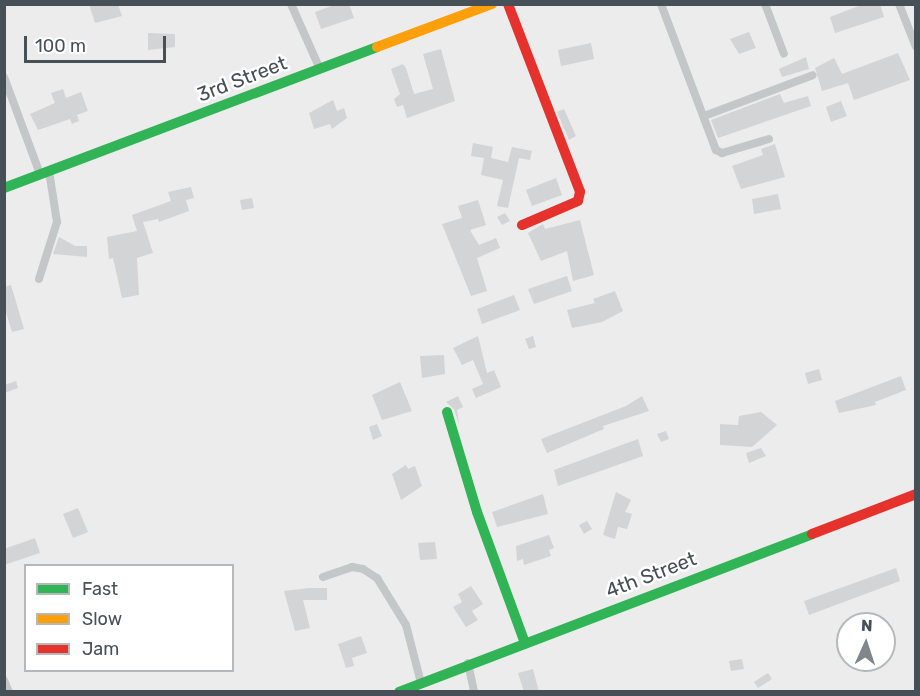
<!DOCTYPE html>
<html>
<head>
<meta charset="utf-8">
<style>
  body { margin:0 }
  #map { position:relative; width:920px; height:696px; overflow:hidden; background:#edecec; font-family:Rubik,sans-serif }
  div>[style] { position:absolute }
  .building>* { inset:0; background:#d3d4d5 }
  .street>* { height:8px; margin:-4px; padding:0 4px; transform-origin:4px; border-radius:4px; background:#c4c7c7 }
  .fast>* { height:10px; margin:-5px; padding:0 5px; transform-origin:5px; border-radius:5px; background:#30b455 }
  .slow>* { height:10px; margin:-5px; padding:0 5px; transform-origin:5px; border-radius:5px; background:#ff9f0a }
  .jam>* { height:10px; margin:-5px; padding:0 5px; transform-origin:5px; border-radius:5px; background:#e5322d }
  span { translate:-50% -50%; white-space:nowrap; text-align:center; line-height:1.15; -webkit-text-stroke:5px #fff; paint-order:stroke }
  .street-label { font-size:20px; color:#465056 }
  .frame { position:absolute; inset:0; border:6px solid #465056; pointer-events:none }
  .legend { position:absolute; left:24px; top:564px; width:210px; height:108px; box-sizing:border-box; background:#fff; border:2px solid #b5b9bb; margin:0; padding:8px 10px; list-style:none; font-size:18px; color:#465056 }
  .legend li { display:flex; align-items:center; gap:12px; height:30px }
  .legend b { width:30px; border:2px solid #b5b9bb }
  .north { position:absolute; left:836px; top:612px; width:60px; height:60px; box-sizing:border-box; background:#fff; border:2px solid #b5b9bb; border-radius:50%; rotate:3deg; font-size:16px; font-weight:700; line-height:24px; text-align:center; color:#465056 }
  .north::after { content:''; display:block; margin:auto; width:21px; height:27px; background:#80878a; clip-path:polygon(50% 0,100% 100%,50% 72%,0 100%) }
  .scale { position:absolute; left:24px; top:36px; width:142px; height:27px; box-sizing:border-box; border:3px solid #465056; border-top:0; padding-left:8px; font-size:18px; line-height:21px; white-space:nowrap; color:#465056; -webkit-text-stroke:4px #fff; paint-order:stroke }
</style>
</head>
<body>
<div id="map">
  <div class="building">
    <div style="clip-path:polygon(89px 4px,118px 4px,122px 16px,95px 23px)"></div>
    <div style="clip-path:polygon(337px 4px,349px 4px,354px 18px,321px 29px,315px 12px)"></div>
    <div style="clip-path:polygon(864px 4px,880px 4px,884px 17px,835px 33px,830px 17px)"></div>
    <div style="clip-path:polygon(749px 32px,756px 48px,739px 54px,730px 39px)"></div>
    <div style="clip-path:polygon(148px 33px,175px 34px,175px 47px,148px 50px)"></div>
    <div style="clip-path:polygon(591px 43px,594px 59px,561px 66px,558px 50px)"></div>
    <div style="clip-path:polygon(441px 49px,455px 101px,407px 118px,403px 105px,397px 107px,394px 99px,400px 94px,391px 69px,403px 64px,406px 68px,414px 94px,433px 89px,423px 54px)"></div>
    <div style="clip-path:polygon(898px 53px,910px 80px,854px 100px,848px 83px,822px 91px,815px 68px,834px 58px,842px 74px)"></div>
    <div style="clip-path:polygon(806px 57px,809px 69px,782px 77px,779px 69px)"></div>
    <div style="clip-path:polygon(63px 89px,66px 98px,81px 92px,88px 111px,77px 115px,79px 121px,72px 124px,70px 119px,38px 130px,30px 114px,55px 103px,51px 93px)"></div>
    <div style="clip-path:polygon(780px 94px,784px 103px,808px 96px,811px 106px,718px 138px,711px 120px)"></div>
    <div style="clip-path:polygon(333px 100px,337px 111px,344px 108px,347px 118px,332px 129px,330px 124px,314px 129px,309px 113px)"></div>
    <div style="clip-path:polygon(841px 101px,847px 116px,831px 122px,826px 107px)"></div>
    <div style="clip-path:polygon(564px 109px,576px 136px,569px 140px,557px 112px)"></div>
    <div style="clip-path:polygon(473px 143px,493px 147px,491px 158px,508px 162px,512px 147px,532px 151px,530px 160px,519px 158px,508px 208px,497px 206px,503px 180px,481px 175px,484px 158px,471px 156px)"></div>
    <div style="clip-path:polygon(775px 144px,785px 177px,741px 189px,732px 166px,763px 155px,761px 149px)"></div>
    <div style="clip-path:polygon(556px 178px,562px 195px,532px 206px,526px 190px)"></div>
    <div style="clip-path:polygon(191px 187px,194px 198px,186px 200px,189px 211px,159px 222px,158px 219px,143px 222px,153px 253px,137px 258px,139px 295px,122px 298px,113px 258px,109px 259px,107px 237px,137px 231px,132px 215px,171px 201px,168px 192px)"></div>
    <div style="clip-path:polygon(778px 194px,781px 209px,754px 214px,752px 199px)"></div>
    <div style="clip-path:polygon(252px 198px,254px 208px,242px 210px,240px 200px)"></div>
    <div style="clip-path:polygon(478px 200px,486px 225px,470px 230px,479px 245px,496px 238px,500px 248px,477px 258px,487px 291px,471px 296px,442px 224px,462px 218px,458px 206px)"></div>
    <div style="clip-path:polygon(505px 213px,510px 221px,502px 225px,497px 217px)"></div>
    <div style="clip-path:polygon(580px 220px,594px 275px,573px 281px,567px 251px,541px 261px,528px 233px,543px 224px,545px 229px)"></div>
    <div style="clip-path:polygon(59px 237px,75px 246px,87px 246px,87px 257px,53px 254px)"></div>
    <div style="clip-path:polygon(567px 276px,572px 291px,534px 304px,528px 289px)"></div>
    <div style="clip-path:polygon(11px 285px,24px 329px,12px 332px,4px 306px,4px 287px)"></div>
    <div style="clip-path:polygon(615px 291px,623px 311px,602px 322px,572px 328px,567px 310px,595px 303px,593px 299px)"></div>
    <div style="clip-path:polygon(514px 295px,520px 310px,482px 324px,477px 309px)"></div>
    <div style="clip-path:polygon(478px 336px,487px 373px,494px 370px,501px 387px,476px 398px,472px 389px,483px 384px,473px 360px,462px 365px,453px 348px)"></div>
    <div style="clip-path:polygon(533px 336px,536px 347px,529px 349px,525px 339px)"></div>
    <div style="clip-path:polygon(444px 355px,445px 374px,422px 378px,420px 356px)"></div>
    <div style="clip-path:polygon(819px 369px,822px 380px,808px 384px,805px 373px)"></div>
    <div style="clip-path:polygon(901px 376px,906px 390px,875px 402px,876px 405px,839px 413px,835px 401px)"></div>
    <div style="clip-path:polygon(16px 381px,18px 388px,4px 393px,4px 385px)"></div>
    <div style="clip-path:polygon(400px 382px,412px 411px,382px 420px,372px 395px)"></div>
    <div style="clip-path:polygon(458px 396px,463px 407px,457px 410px,459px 425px,454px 409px,446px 402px)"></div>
    <div style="clip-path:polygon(642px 396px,649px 411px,603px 426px,604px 429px,547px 453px,541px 439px,626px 406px)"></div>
    <div style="clip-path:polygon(761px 412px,777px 425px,752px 447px,720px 445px,720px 424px,738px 425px,739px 416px)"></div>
    <div style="clip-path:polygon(377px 424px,382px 436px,373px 440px,369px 427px)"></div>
    <div style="clip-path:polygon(666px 431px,669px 439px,661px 442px,657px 434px)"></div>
    <div style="clip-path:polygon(638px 439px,643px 456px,558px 486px,554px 470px)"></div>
    <div style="clip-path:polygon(761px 448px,766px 456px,749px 463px,746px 453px)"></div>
    <div style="clip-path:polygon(406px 465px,408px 469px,415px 466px,422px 486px,401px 500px,392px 474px)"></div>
    <div style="clip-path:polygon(616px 492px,631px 500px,625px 512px,632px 514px,627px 529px,618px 527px,615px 539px,603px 535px)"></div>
    <div style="clip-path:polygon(543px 494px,548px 514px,497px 527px,492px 512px)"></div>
    <div style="clip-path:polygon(78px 508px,88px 532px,73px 538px,63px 514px)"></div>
    <div style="clip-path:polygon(587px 521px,592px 529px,584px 534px,579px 525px)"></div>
    <div style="clip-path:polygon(549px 535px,554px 548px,549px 550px,551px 556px,524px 565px,523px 559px,517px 561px,516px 546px)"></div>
    <div style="clip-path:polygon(35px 538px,40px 553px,4px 565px,4px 549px)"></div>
    <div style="clip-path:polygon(435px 542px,437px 559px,420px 560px,418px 543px)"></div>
    <div style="clip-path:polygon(896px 568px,900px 581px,809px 615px,804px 601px)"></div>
    <div style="clip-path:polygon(471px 586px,483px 604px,472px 611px,478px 620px,466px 627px,453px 607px,462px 602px,458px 594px)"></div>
    <div style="clip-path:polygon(309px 588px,327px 588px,327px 600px,303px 600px,310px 628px,295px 631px,284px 591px)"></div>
    <div style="clip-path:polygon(361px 636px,367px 653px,352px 658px,354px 666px,346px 668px,338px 644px)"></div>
    <div style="clip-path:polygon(742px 659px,744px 669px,731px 671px,729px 661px)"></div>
    <div style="clip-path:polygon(533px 669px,539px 692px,524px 692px,518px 673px)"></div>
    <div style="clip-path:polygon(768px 673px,772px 679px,758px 688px,754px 682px)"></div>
  </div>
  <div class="street">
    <div style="left:291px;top:4px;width:71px;rotate:66deg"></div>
    <div style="left:661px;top:4px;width:156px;rotate:69.4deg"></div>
    <div style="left:716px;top:150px;width:7px;rotate:27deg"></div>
    <div style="left:722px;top:153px;width:49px;rotate:-16.6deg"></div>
    <div style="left:765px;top:4px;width:53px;rotate:69.2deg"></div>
    <div style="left:899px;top:4px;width:46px;rotate:68.4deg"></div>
    <div style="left:4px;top:77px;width:103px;rotate:69.6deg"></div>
    <div style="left:704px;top:116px;width:116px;rotate:-20.6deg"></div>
    <div style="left:39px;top:279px;width:60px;rotate:-72.5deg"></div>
    <div style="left:57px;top:222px;width:52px;rotate:-98.9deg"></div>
    <div style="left:323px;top:577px;width:31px;rotate:-19deg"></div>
    <div style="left:352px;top:567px;width:11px;rotate:10deg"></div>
    <div style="left:363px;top:569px;width:17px;rotate:33deg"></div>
    <div style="left:377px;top:578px;width:55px;rotate:58.3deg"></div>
    <div style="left:406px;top:625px;width:60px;rotate:75.5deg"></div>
    <div style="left:468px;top:663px;width:30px;rotate:78deg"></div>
    <div style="left:4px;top:680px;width:13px;rotate:67deg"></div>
  </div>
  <div class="fast">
    <div style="left:4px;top:188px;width:399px;rotate:-20.7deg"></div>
    <div style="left:447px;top:412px;width:104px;rotate:73.3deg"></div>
    <div style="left:477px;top:512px;width:140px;rotate:69.9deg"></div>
    <div style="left:399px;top:692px;width:442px;rotate:-20.9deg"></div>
  </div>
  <div class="slow">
    <div style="left:377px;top:47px;width:123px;rotate:-20.5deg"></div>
  </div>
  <div class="jam">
    <div style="left:508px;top:4px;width:201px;rotate:69deg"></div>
    <div style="left:580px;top:192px;width:9px;rotate:103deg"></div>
    <div style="left:578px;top:201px;width:61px;rotate:156.8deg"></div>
    <div style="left:812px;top:534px;width:111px;rotate:-21deg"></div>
  </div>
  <div class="street-label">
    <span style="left:242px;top:79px;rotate:-21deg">3rd Street</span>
    <span style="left:651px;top:575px;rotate:-21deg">4th Street</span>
  </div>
  <div class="frame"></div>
  <ul class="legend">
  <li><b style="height:8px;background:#30b455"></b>Fast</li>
  <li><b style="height:8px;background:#ff9f0a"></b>Slow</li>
  <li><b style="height:8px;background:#e5322d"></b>Jam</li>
  </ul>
  <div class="north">N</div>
  <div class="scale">100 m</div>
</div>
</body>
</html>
